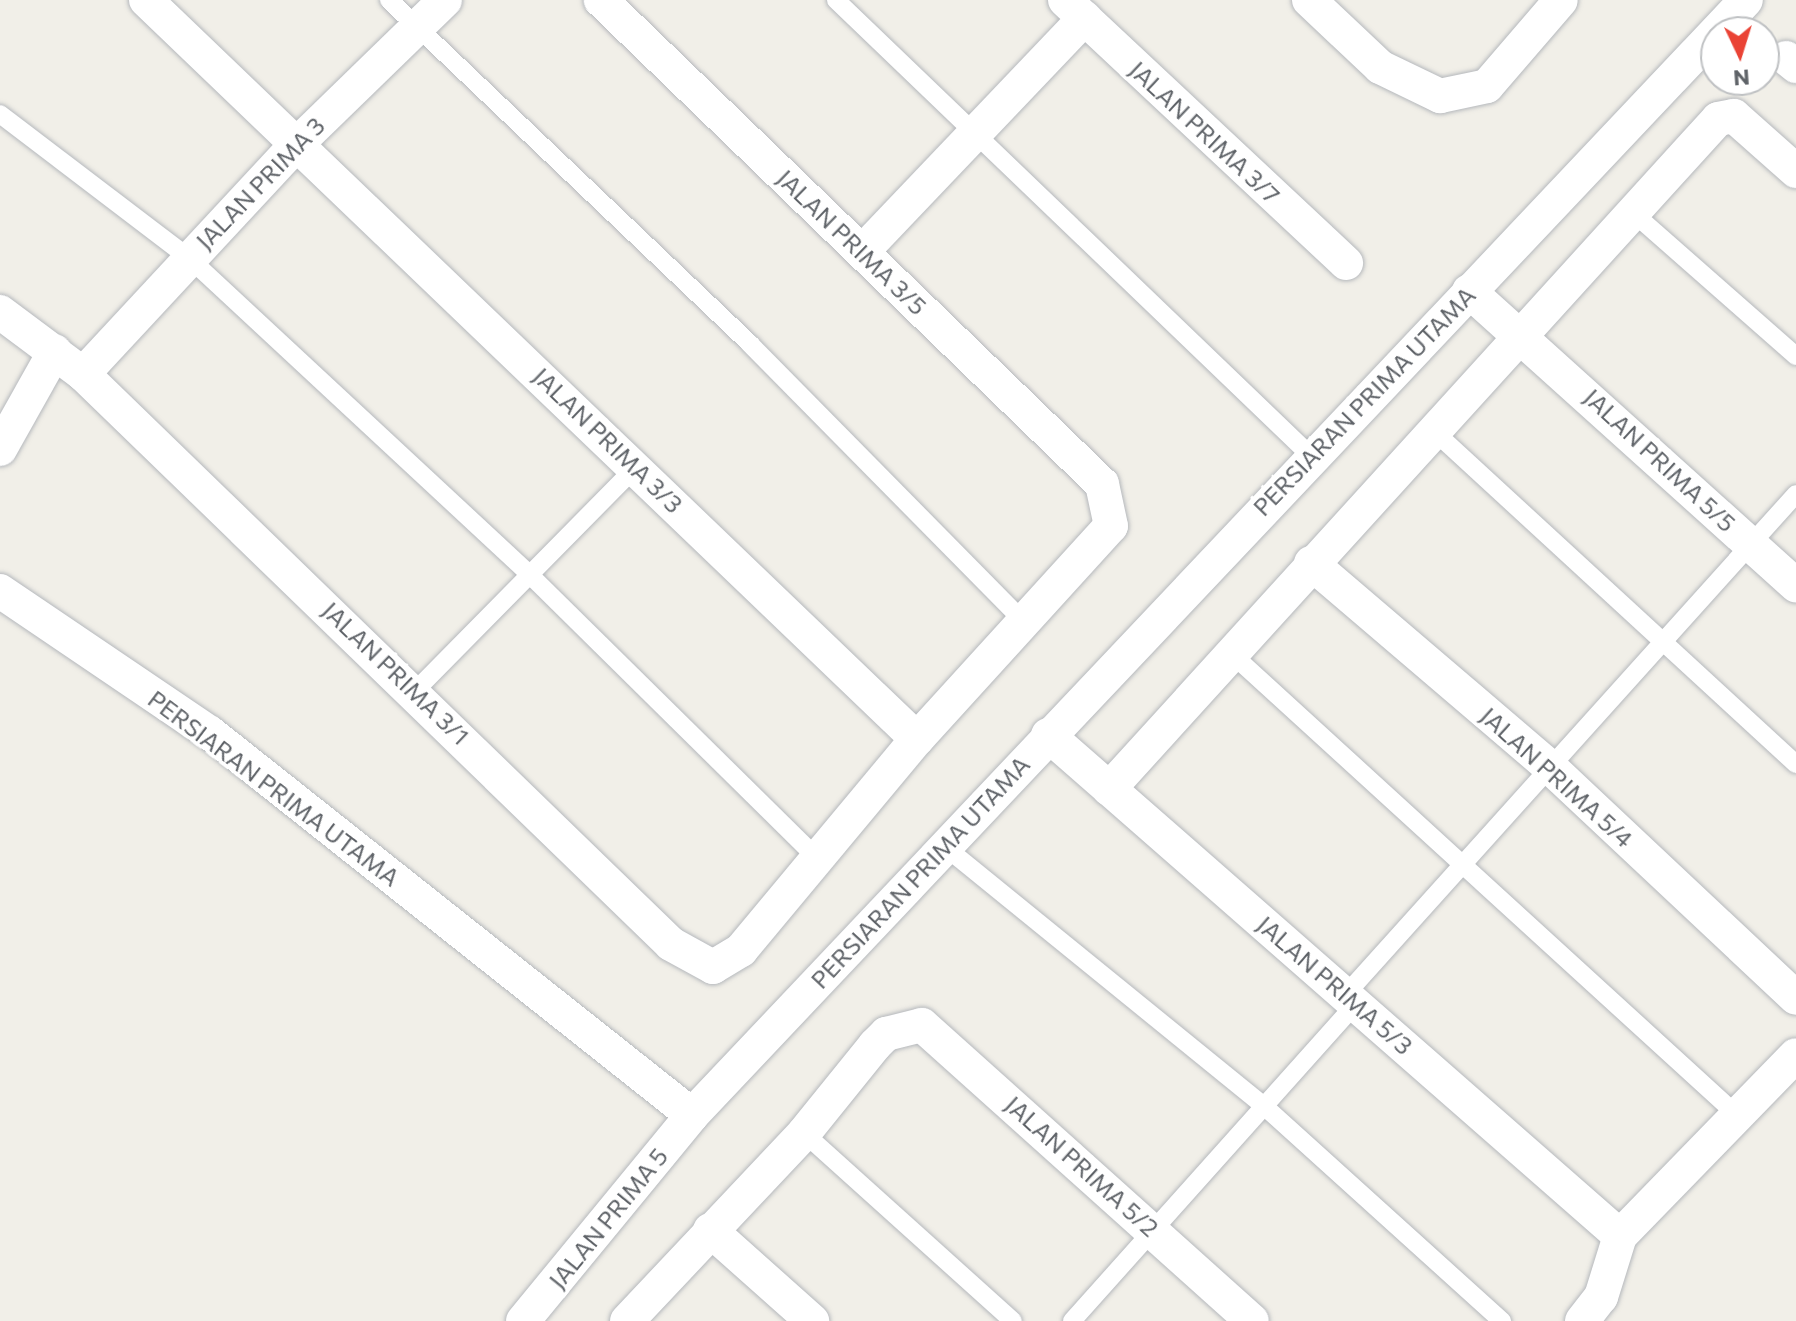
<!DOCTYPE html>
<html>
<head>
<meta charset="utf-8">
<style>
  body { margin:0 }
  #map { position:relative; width:1796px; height:1321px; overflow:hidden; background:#f1efe8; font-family:Commissioner,sans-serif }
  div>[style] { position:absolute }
  .roads { filter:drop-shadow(0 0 2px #b5b8bc) drop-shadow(0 0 2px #b5b8bc) }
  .service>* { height:18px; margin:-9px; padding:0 9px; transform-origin:9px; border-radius:9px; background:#fff }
  .minor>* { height:34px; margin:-17px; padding:0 17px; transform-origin:17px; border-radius:17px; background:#fff }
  span { translate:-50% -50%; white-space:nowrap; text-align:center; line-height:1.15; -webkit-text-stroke:7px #fff; paint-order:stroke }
  .street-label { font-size:24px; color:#5f6368 }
  .north { position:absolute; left:1700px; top:16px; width:80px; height:80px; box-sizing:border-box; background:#fff; border:2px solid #bfc1c3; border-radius:50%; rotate:176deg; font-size:22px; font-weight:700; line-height:32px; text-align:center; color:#5f6368 }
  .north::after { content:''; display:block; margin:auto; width:28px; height:36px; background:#ea4335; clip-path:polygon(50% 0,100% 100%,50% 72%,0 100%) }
</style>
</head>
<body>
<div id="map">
  <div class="roads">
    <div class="service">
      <div style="left:389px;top:0;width:499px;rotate:43.6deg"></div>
      <div style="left:750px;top:344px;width:392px;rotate:45.4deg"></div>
      <div style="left:836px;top:0;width:658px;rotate:43.83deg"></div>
      <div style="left:0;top:114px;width:236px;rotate:37.3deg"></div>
      <div style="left:188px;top:257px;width:468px;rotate:42.9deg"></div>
      <div style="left:531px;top:576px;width:404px;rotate:44.6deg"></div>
      <div style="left:1631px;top:211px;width:220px;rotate:41.3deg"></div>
      <div style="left:1436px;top:433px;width:489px;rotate:42.6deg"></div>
      <div style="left:1233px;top:655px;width:682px;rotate:42.39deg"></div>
      <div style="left:416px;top:690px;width:313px;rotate:-45.4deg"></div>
      <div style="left:944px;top:846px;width:412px;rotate:39.1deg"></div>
      <div style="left:1264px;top:1106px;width:321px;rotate:42.1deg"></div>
      <div style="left:1347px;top:993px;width:671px;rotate:-48.02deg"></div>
      <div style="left:804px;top:1133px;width:281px;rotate:42deg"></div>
      <div style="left:1072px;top:1321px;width:428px;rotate:-48.2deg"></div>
    </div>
    <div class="minor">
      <div style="left:146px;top:0;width:1068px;rotate:43.79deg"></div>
      <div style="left:1065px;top:0;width:385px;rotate:43.1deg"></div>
      <div style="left:1309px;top:0;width:98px;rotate:43.3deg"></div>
      <div style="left:1380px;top:67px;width:67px;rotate:25.8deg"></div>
      <div style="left:1440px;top:96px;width:48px;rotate:-12deg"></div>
      <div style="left:1487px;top:86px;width:113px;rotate:-49.3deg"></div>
      <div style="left:1786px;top:58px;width:13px;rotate:39deg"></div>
      <div style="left:862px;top:252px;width:323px;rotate:-46.4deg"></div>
      <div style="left:1469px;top:291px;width:440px;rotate:42deg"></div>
      <div style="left:0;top:312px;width:104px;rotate:36.8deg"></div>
      <div style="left:83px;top:374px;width:819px;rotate:44.11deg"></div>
      <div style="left:671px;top:944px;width:48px;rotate:28.7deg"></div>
      <div style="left:713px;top:967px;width:33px;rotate:-31deg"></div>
      <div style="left:741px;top:950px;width:275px;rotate:-50.2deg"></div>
      <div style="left:917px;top:739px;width:288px;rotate:-47.7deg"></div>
      <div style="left:1111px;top:526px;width:43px;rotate:-102.1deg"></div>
      <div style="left:1102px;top:484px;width:697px;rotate:-135.99deg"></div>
      <div style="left:83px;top:374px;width:316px;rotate:-47.1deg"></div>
      <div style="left:298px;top:143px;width:205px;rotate:-44.2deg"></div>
      <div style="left:0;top:449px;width:112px;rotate:-60.7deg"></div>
      <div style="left:1311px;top:563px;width:314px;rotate:40.5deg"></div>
      <div style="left:1550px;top:767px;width:337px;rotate:43.2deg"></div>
      <div style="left:0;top:591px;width:254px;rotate:34.1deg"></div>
      <div style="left:210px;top:733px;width:615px;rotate:38.4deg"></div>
      <div style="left:692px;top:1115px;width:1534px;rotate:-46.61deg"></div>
      <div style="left:1048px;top:735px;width:760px;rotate:41.21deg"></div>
      <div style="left:1109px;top:789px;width:905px;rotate:-47.73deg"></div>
      <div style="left:1718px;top:119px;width:16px;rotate:-11deg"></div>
      <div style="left:1734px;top:116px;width:83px;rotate:41.6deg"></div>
      <div style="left:710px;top:1230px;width:137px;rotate:41.7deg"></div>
      <div style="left:523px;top:1321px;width:266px;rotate:-50.6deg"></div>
      <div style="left:627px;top:1321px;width:258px;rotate:-46.7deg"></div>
      <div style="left:804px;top:1133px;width:113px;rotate:-51.1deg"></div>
      <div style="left:875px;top:1045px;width:16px;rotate:-45deg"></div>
      <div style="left:886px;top:1034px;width:37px;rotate:-14deg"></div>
      <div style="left:922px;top:1025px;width:443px;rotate:41.9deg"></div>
      <div style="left:1582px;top:1321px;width:31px;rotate:-52deg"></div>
      <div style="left:1601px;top:1297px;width:64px;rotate:-72.7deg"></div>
      <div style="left:1620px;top:1236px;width:252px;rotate:-45.8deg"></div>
    </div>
  </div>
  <div class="street-label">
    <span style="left:1205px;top:132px;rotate:43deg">JALAN PRIMA 3/7</span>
    <span style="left:260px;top:183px;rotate:-46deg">JALAN PRIMA 3</span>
    <span style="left:852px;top:242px;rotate:44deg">JALAN PRIMA 3/5</span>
    <span style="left:1364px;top:401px;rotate:-46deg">PERSIARAN PRIMA UTAMA</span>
    <span style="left:608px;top:440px;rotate:44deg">JALAN PRIMA 3/3</span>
    <span style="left:1660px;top:460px;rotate:43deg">JALAN PRIMA 5/5</span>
    <span style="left:396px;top:673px;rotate:44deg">JALAN PRIMA 3/1</span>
    <span style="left:1557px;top:777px;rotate:42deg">JALAN PRIMA 5/4</span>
    <span style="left:274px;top:788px;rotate:37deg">PERSIARAN PRIMA UTAMA</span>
    <span style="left:920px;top:872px;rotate:-47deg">PERSIARAN PRIMA UTAMA</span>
    <span style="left:1335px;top:985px;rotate:41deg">JALAN PRIMA 5/3</span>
    <span style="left:1082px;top:1166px;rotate:42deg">JALAN PRIMA 5/2</span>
    <span style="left:608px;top:1218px;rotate:-51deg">JALAN PRIMA 5</span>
  </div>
  <div class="north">N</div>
</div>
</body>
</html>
